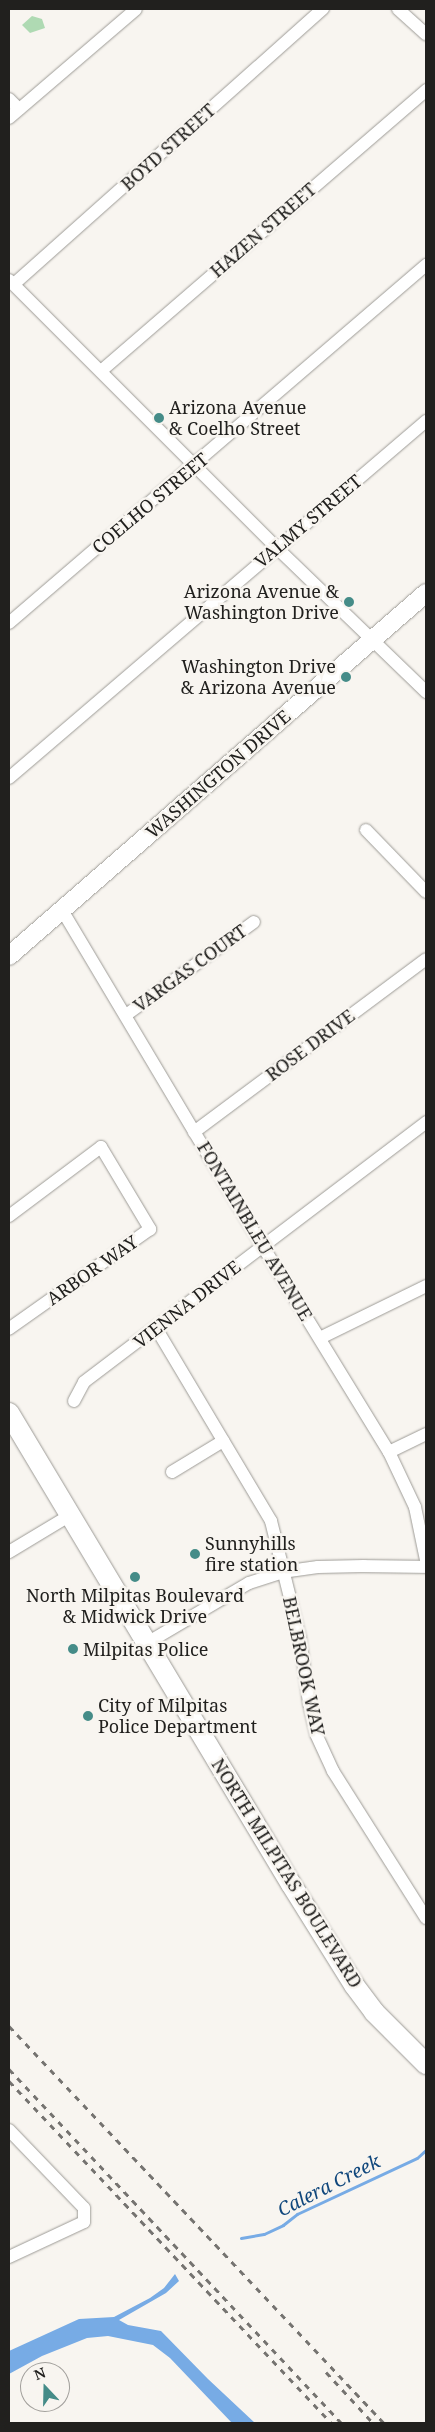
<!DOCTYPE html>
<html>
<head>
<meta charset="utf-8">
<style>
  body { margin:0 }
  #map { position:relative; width:435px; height:2432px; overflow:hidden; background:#f8f5f0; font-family:"Noto Serif",serif }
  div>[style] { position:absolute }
  .green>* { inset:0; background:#afdab3 }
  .water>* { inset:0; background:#77abe5 }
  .stream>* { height:3px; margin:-1.5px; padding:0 1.5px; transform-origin:1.5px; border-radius:1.5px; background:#77abe5 }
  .roads { filter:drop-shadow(0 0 1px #9d9b96) drop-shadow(0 0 1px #9d9b96) }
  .street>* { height:12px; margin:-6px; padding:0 6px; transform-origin:6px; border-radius:6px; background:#fff }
  .secondary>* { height:18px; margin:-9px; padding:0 9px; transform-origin:9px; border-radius:9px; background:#fff }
  .primary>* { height:20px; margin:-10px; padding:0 10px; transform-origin:10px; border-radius:10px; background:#fff }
  .rail>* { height:3px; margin-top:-1.5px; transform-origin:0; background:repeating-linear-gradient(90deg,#757370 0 6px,transparent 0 12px) }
  .dots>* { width:14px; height:14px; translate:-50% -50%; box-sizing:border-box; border:2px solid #f8f5f0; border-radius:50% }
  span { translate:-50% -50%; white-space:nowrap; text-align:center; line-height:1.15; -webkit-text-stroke:5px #f8f5f0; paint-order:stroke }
  .street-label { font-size:18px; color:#21201e }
  .poi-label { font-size:18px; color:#21201e }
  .left { translate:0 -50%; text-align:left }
  .right { translate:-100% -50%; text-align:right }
  .water-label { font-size:19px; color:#10477c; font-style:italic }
  .frame { position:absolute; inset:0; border:10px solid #21201e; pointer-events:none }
  .north { position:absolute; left:20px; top:2362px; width:50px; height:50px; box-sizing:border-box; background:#f8f5f0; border:1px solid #a2a09c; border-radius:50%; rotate:339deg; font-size:14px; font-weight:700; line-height:20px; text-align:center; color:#21201e }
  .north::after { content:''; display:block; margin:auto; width:18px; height:22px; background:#458c88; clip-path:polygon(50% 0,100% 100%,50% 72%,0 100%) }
</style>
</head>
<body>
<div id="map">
  <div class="green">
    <div style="clip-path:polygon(32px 16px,42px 19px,45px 28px,30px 33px,22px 25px)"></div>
  </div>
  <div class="water">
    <div style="clip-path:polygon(175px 2274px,179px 2281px,166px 2293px,119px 2320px,128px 2325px,161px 2331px,208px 2379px,255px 2423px,232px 2423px,170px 2358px,153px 2345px,108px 2336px,87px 2338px,42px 2356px,9px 2374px,9px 2351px,79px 2319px,114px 2317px,150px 2298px,164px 2288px)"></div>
  </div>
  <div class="stream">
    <div style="left:241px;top:2238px;width:23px;rotate:-10deg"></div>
    <div style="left:264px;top:2234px;width:21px;rotate:-25deg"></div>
    <div style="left:283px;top:2225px;width:18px;rotate:-38deg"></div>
    <div style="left:297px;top:2214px;width:132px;rotate:-25deg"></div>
    <div style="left:417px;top:2158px;width:12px;rotate:-42deg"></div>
  </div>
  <div class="roads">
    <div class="street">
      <div style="left:398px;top:9px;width:38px;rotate:42deg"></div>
      <div style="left:9px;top:99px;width:14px;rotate:45deg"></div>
      <div style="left:9px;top:118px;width:167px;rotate:-40.6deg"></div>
      <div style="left:9px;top:280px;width:378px;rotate:45deg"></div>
      <div style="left:276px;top:547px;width:209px;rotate:44deg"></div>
      <div style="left:14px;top:284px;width:414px;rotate:-41.7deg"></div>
      <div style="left:101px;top:371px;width:430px;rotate:-40.8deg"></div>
      <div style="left:9px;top:623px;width:550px;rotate:-40.65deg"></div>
      <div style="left:9px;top:778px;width:549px;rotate:-40.57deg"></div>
      <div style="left:366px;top:830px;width:86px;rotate:45.9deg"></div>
      <div style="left:62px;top:910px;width:390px;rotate:59.2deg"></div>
      <div style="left:262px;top:1245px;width:243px;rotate:58.5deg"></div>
      <div style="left:389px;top:1452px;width:61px;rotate:64.7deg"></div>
      <div style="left:415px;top:1507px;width:54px;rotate:78.3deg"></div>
      <div style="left:126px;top:1015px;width:158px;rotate:-36deg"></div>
      <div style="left:194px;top:1132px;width:289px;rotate:-36.7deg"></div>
      <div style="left:9px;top:1216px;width:115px;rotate:-36.9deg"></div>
      <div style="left:101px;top:1147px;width:96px;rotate:59.1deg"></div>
      <div style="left:150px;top:1229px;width:173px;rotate:144.7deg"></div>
      <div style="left:156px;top:1328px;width:225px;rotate:59.2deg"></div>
      <div style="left:271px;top:1521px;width:121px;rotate:76.1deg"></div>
      <div style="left:300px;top:1638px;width:66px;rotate:82.1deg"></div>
      <div style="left:309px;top:1703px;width:32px;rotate:77deg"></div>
      <div style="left:316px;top:1734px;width:41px;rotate:65.3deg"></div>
      <div style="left:333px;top:1771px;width:174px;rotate:57.7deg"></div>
      <div style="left:320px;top:1338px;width:118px;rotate:-26.1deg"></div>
      <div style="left:74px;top:1401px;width:21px;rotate:-62deg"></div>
      <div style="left:84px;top:1382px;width:430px;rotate:-37.2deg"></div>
      <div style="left:389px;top:1452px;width:41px;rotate:-25.9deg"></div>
      <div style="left:172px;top:1472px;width:60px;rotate:-31.3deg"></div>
      <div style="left:9px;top:1552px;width:70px;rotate:-31deg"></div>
      <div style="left:147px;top:1643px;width:118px;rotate:-30.5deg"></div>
      <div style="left:249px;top:1583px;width:35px;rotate:-18deg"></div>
      <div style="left:282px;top:1572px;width:36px;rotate:-8deg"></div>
      <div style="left:318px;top:1567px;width:46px;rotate:-1.2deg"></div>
      <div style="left:364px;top:1566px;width:62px;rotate:0.9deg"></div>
      <div style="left:9px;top:2130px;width:108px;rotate:46.1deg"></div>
      <div style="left:84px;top:2208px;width:14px;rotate:90deg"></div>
      <div style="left:84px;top:2222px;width:83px;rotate:155deg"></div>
    </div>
    <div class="secondary">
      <div style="left:9px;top:956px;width:553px;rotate:-41.04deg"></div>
    </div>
    <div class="primary">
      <div style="left:9px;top:1413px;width:549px;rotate:59.09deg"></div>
      <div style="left:291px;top:1884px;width:119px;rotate:58deg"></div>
      <div style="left:354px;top:1985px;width:34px;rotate:53deg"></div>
      <div style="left:374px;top:2012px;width:74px;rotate:45deg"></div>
    </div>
  </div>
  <div class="rail">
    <div style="left:9px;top:2026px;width:546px;rotate:46.63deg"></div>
    <div style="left:9px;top:2069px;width:486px;rotate:46.8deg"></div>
    <div style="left:9px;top:2081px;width:470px;rotate:46.7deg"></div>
    <div style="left:326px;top:2372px;width:69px;rotate:47.3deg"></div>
  </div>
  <div class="dots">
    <div style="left:159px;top:418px;background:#458c88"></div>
    <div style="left:349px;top:602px;background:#458c88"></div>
    <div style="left:346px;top:677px;background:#458c88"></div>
    <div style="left:195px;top:1554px;background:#458c88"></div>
    <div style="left:135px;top:1577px;background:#458c88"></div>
    <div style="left:73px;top:1649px;background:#458c88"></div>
    <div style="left:88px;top:1716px;background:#458c88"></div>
  </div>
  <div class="street-label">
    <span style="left:168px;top:147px;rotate:-42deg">BOYD STREET</span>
    <span style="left:263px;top:230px;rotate:-41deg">HAZEN STREET</span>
    <span style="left:150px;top:503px;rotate:-40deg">COELHO STREET</span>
    <span style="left:308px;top:521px;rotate:-40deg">VALMY STREET</span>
    <span style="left:218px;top:774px;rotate:-41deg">WASHINGTON DRIVE</span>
    <span style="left:190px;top:968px;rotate:-36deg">VARGAS COURT</span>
    <span style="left:310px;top:1045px;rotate:-37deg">ROSE DRIVE</span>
    <span style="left:255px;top:1231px;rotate:59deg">FONTAINBLEU AVENUE</span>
    <span style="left:92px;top:1270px;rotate:-35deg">ARBOR WAY</span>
    <span style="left:187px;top:1304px;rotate:-38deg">VIENNA DRIVE</span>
    <span style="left:304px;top:1666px;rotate:78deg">BELBROOK WAY</span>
    <span style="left:287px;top:1873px;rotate:58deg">NORTH MILPITAS BOULEVARD</span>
  </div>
  <div class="poi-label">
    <span class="left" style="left:169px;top:418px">Arizona Avenue<br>&amp; Coelho Street</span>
    <span class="right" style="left:339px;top:602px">Arizona Avenue &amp;<br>Washington Drive</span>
    <span class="right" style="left:336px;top:677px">Washington Drive<br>&amp; Arizona Avenue</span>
    <span class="left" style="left:205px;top:1554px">Sunnyhills<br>fire station</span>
    <span style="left:135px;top:1606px">North Milpitas Boulevard<br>&amp; Midwick Drive</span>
    <span class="left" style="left:83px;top:1649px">Milpitas Police</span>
    <span class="left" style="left:98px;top:1716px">City of Milpitas<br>Police Department</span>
  </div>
  <div class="water-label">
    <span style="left:329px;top:2186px;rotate:-27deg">Calera Creek</span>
  </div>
  <div class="frame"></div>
  <div class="north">N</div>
</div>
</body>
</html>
